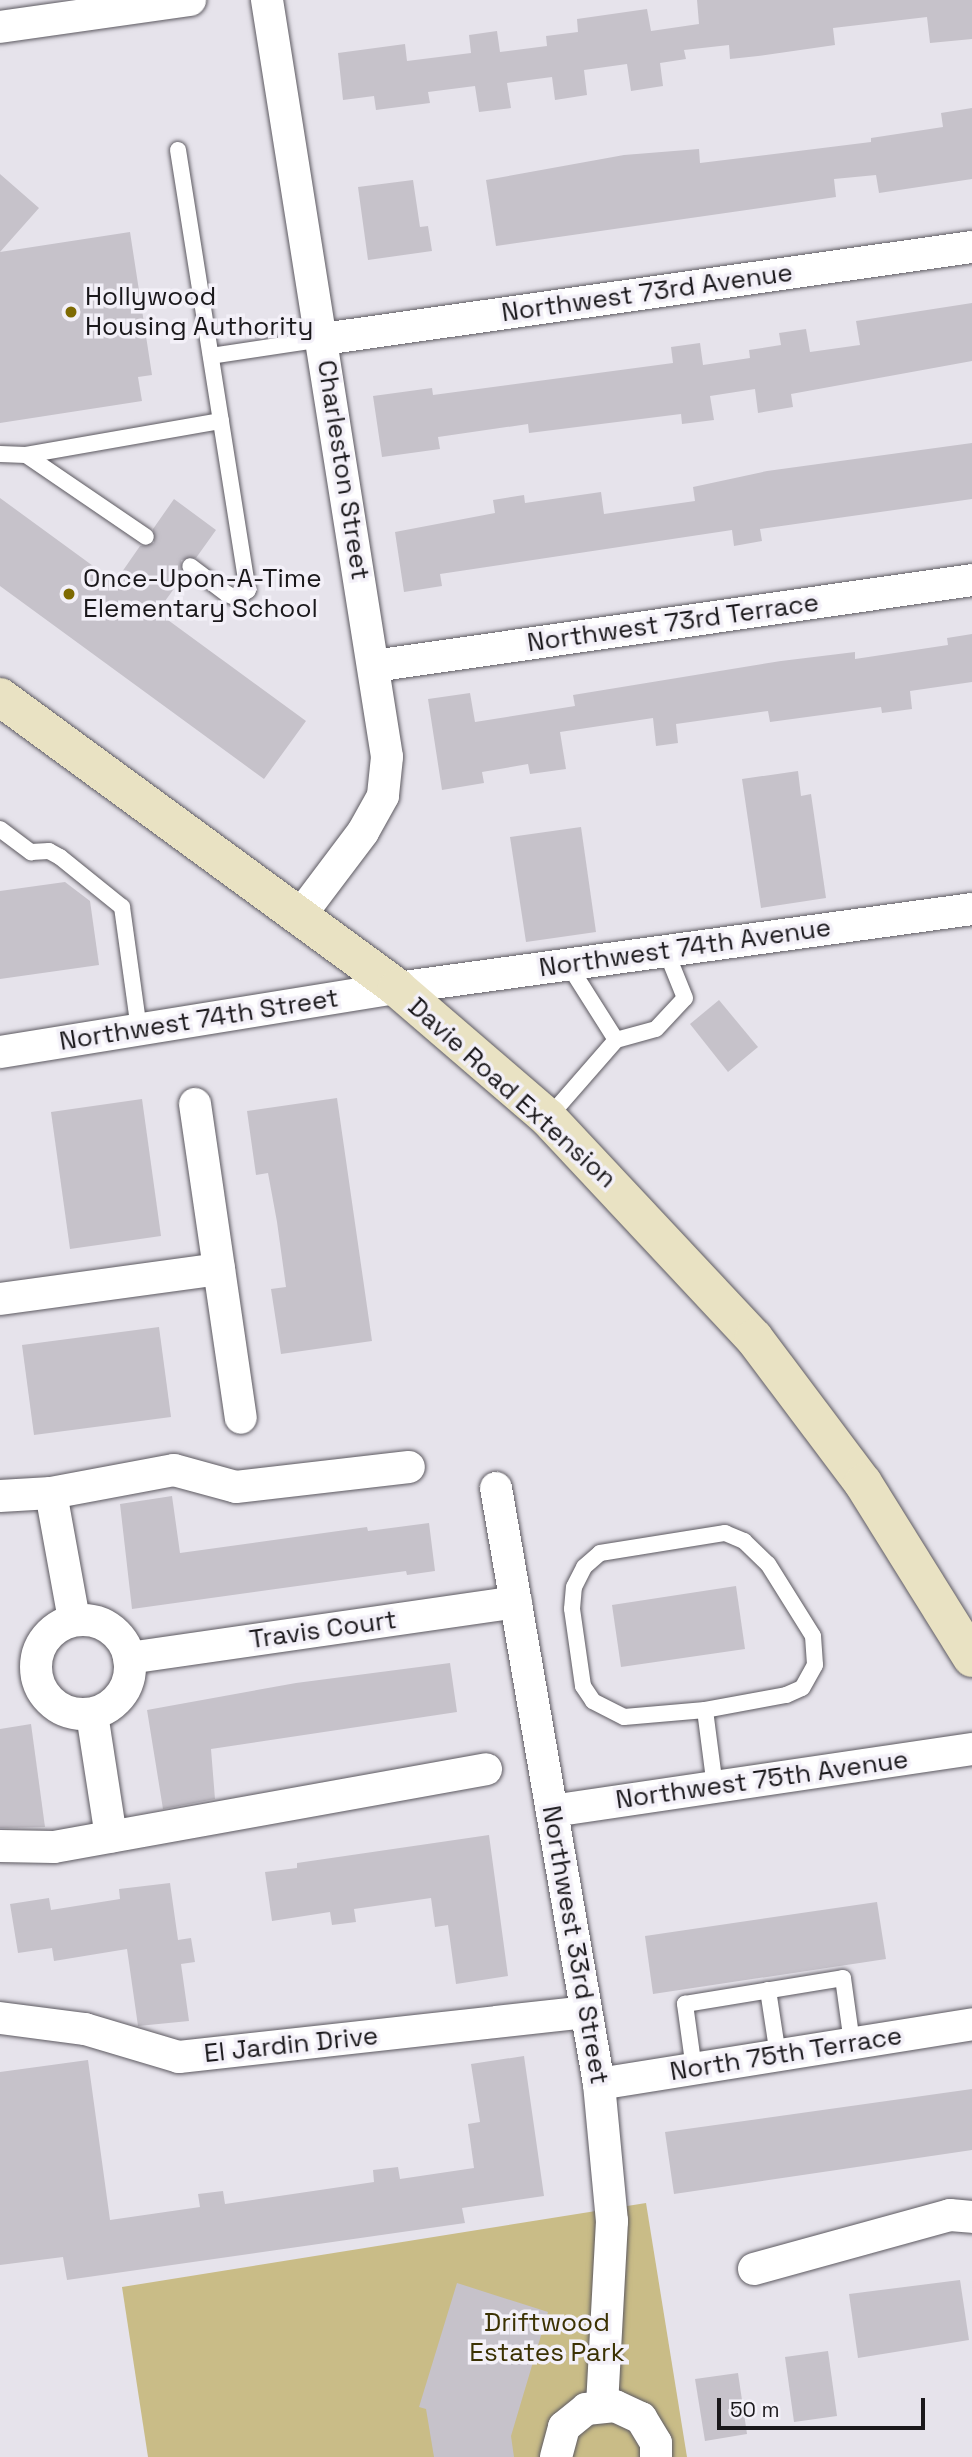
<!DOCTYPE html>
<html>
<head>
<meta charset="utf-8">
<style>
  body { margin:0 }
  #map { position:relative; width:972px; height:2457px; overflow:hidden; background:#e6e3eb; font-family:"Space Grotesk",sans-serif }
  div>[style] { position:absolute }
  .green>* { inset:0; background:#c9bc87 }
  .building>* { inset:0; background:#c6c2ca }
  .roads { filter:drop-shadow(0 0 2px #5d5a61) drop-shadow(0 0 2px #5d5a61) }
  .lane>* { height:16px; margin:-8px; padding:0 8px; transform-origin:8px; border-radius:8px; background:#fff }
  .street>* { height:32px; margin:-16px; padding:0 16px; transform-origin:16px; border-radius:16px; background:#fff }
  .street>.ring { margin:-16px; padding:0; box-sizing:content-box; background:none; border:32px solid #fff; border-radius:50% }
  .secondary>* { height:38px; margin:-19px; padding:0 19px; transform-origin:19px; border-radius:19px; background:#e9e2c3 }
  .dots>* { width:19px; height:19px; translate:-50% -50%; box-sizing:border-box; border:4px solid #f3f0f8; border-radius:50% }
  span { translate:-50% -50%; white-space:nowrap; text-align:center; line-height:1.15; -webkit-text-stroke:7px #f3f0f8; paint-order:stroke }
  .street-label { font-size:26px; color:#1a181b }
  .poi-label { font-size:26px; color:#1a181b }
  .left { translate:0 -50%; text-align:left }
  .park-label { font-size:26px; color:#3b3102 }
  .scale { position:absolute; left:717px; top:2398px; width:208px; height:32px; box-sizing:border-box; border:4px solid #1a181b; border-top:0; padding-left:9px; font-size:21px; line-height:24px; white-space:nowrap; color:#1a181b; -webkit-text-stroke:5px #f3f0f8; paint-order:stroke }
</style>
</head>
<body>
<div id="map">
  <div class="green">
    <div style="clip-path:polygon(646px 2203px,687px 2457px,148px 2457px,122px 2287px)"></div>
  </div>
  <div class="building">
    <div style="clip-path:polygon(697px 0,972px 0,972px 39px,930px 43px,927px 17px,833px 28px,835px 45px,758px 56px,730px 59px,729px 45px,684px 50px,686px 59px,660px 63px,663px 86px,631px 91px,627px 64px,584px 70px,587px 95px,555px 100px,552px 77px,507px 83px,511px 108px,479px 112px,475px 86px,428px 92px,430px 103px,376px 110px,374px 96px,343px 100px,338px 53px,405px 44px,407px 61px,471px 53px,469px 35px,497px 31px,500px 52px,547px 46px,546px 36px,578px 32px,577px 19px,647px 9px,651px 31px,699px 24px)"></div>
    <div style="clip-path:polygon(972px 108px,972px 179px,879px 193px,876px 175px,834px 179px,836px 197px,496px 246px,486px 180px,624px 155px,699px 149px,700px 163px,871px 142px,871px 138px,943px 127px,941px 113px)"></div>
    <div style="clip-path:polygon(0 174px,39px 208px,0 252px,130px 232px,152px 375px,138px 377px,142px 401px,0 423px)"></div>
    <div style="clip-path:polygon(413px 180px,420px 227px,428px 226px,432px 251px,368px 260px,358px 187px)"></div>
    <div style="clip-path:polygon(972px 303px,972px 361px,791px 394px,793px 407px,758px 413px,755px 389px,710px 396px,714px 420px,682px 424px,681px 414px,529px 433px,528px 424px,438px 437px,440px 449px,382px 457px,373px 396px,432px 388px,433px 395px,673px 363px,671px 347px,700px 343px,703px 365px,750px 358px,749px 350px,781px 345px,779px 333px,806px 329px,810px 352px,860px 345px,856px 321px)"></div>
    <div style="clip-path:polygon(972px 443px,972px 499px,760px 529px,762px 541px,734px 546px,732px 530px,440px 574px,442px 586px,404px 592px,395px 532px,495px 513px,493px 500px,524px 495px,525px 503px,601px 492px,604px 514px,695px 501px,693px 487px,767px 471px)"></div>
    <div style="clip-path:polygon(0 498px,115px 582px,140px 546px,154px 543px,153px 529px,174px 499px,216px 530px,196px 558px,181px 560px,184px 575px,157px 612px,306px 721px,264px 779px,0 586px)"></div>
    <div style="clip-path:polygon(972px 634px,972px 682px,910px 691px,912px 709px,882px 713px,881px 707px,770px 722px,768px 711px,676px 724px,678px 743px,656px 746px,653px 718px,560px 732px,566px 769px,530px 774px,528px 764px,482px 772px,484px 783px,442px 790px,428px 699px,470px 693px,475px 722px,575px 706px,573px 695px,781px 661px,855px 652px,855px 659px,948px 645px,947px 638px)"></div>
    <div style="clip-path:polygon(798px 771px,801px 796px,811px 794px,826px 898px,761px 908px,742px 779px)"></div>
    <div style="clip-path:polygon(581px 827px,596px 932px,526px 942px,510px 837px)"></div>
    <div style="clip-path:polygon(65px 882px,90px 901px,99px 965px,0 979px,0 891px)"></div>
    <div style="clip-path:polygon(719px 1000px,758px 1047px,728px 1072px,690px 1024px)"></div>
    <div style="clip-path:polygon(337px 1098px,372px 1341px,281px 1354px,271px 1289px,286px 1287px,277px 1222px,268px 1173px,256px 1175px,247px 1111px)"></div>
    <div style="clip-path:polygon(142px 1099px,161px 1236px,70px 1249px,51px 1112px)"></div>
    <div style="clip-path:polygon(159px 1327px,171px 1417px,34px 1435px,22px 1345px)"></div>
    <div style="clip-path:polygon(172px 1496px,180px 1553px,367px 1527px,368px 1531px,429px 1523px,435px 1571px,407px 1575px,406px 1571px,132px 1609px,120px 1504px)"></div>
    <div style="clip-path:polygon(736px 1586px,745px 1649px,621px 1667px,612px 1605px)"></div>
    <div style="clip-path:polygon(450px 1663px,457px 1712px,211px 1749px,215px 1799px,163px 1809px,147px 1710px,296px 1683px)"></div>
    <div style="clip-path:polygon(31px 1724px,45px 1827px,0 1828px,0 1729px)"></div>
    <div style="clip-path:polygon(489px 1835px,508px 1976px,456px 1984px,448px 1925px,435px 1927px,431px 1898px,354px 1909px,356px 1922px,332px 1925px,330px 1912px,272px 1921px,265px 1872px,297px 1868px,297px 1863px)"></div>
    <div style="clip-path:polygon(170px 1883px,178px 1940px,191px 1938px,195px 1962px,181px 1964px,189px 2021px,138px 2026px,127px 1949px,54px 1961px,52px 1948px,18px 1953px,10px 1904px,49px 1898px,51px 1910px,120px 1899px,119px 1889px)"></div>
    <div style="clip-path:polygon(877px 1902px,886px 1959px,653px 1994px,645px 1936px)"></div>
    <div style="clip-path:polygon(524px 2056px,544px 2196px,462px 2208px,465px 2223px,67px 2280px,63px 2257px,0 2265px,0 2072px,88px 2060px,110px 2220px,200px 2207px,198px 2194px,223px 2191px,225px 2204px,374px 2182px,373px 2170px,398px 2167px,400px 2179px,474px 2168px,468px 2124px,480px 2122px,471px 2064px)"></div>
    <div style="clip-path:polygon(972px 2089px,972px 2150px,674px 2194px,665px 2132px)"></div>
    <div style="clip-path:polygon(960px 2280px,969px 2340px,858px 2358px,849px 2294px)"></div>
    <div style="clip-path:polygon(457px 2283px,548px 2312px,511px 2436px,514px 2457px,434px 2457px,426px 2409px,419px 2407px)"></div>
    <div style="clip-path:polygon(828px 2351px,837px 2416px,794px 2422px,785px 2357px)"></div>
    <div style="clip-path:polygon(738px 2373px,747px 2434px,705px 2441px,695px 2379px)"></div>
  </div>
  <div class="roads">
    <div class="lane">
      <div style="left:178px;top:150px;width:446px;rotate:81deg"></div>
      <div style="left:248px;top:590px;width:14px;rotate:144deg"></div>
      <div style="left:237px;top:598px;width:11px;rotate:-158deg"></div>
      <div style="left:227px;top:594px;width:46px;rotate:-142.9deg"></div>
      <div style="left:211px;top:356px;width:113px;rotate:-8.6deg"></div>
      <div style="left:0;top:454px;width:26px;rotate:2deg"></div>
      <div style="left:26px;top:455px;width:198px;rotate:-9.9deg"></div>
      <div style="left:26px;top:455px;width:145px;rotate:34.3deg"></div>
      <div style="left:0;top:829px;width:39px;rotate:37deg"></div>
      <div style="left:31px;top:852px;width:18px;rotate:-3deg"></div>
      <div style="left:49px;top:851px;width:13px;rotate:29deg"></div>
      <div style="left:60px;top:857px;width:80px;rotate:38.9deg"></div>
      <div style="left:122px;top:907px;width:124px;rotate:82.1deg"></div>
      <div style="left:568px;top:964px;width:90px;rotate:57.7deg"></div>
      <div style="left:616px;top:1040px;width:41px;rotate:-15.4deg"></div>
      <div style="left:656px;top:1029px;width:42px;rotate:-46.9deg"></div>
      <div style="left:685px;top:998px;width:51px;rotate:-112deg"></div>
      <div style="left:548px;top:1118px;width:103px;rotate:-48.9deg"></div>
      <div style="left:725px;top:1533px;width:21px;rotate:23deg"></div>
      <div style="left:744px;top:1541px;width:33px;rotate:44deg"></div>
      <div style="left:768px;top:1564px;width:85px;rotate:58deg"></div>
      <div style="left:813px;top:1636px;width:29px;rotate:86deg"></div>
      <div style="left:815px;top:1665px;width:26px;rotate:119deg"></div>
      <div style="left:802px;top:1688px;width:17px;rotate:156deg"></div>
      <div style="left:786px;top:1695px;width:82px;rotate:169.5deg"></div>
      <div style="left:705px;top:1710px;width:81px;rotate:175.1deg"></div>
      <div style="left:624px;top:1717px;width:35px;rotate:-153deg"></div>
      <div style="left:593px;top:1701px;width:18px;rotate:-124deg"></div>
      <div style="left:583px;top:1686px;width:78px;rotate:-98.1deg"></div>
      <div style="left:572px;top:1609px;width:22px;rotate:-85deg"></div>
      <div style="left:574px;top:1587px;width:22px;rotate:-63deg"></div>
      <div style="left:584px;top:1567px;width:21px;rotate:-41deg"></div>
      <div style="left:600px;top:1553px;width:127px;rotate:-9.1deg"></div>
      <div style="left:705px;top:1710px;width:78px;rotate:82.6deg"></div>
      <div style="left:768px;top:1990px;width:66px;rotate:81.3deg"></div>
      <div style="left:694px;top:2069px;width:66px;rotate:-97.9deg"></div>
      <div style="left:685px;top:2004px;width:160px;rotate:-9.3deg"></div>
      <div style="left:843px;top:1978px;width:66px;rotate:82.1deg"></div>
    </div>
    <div class="street">
      <div style="left:267px;top:0;width:766px;rotate:80.99deg"></div>
      <div style="left:387px;top:757px;width:39px;rotate:96deg"></div>
      <div style="left:383px;top:796px;width:41px;rotate:119.1deg"></div>
      <div style="left:363px;top:832px;width:106px;rotate:127deg"></div>
      <div style="left:0;top:27px;width:192px;rotate:-8.1deg"></div>
      <div style="left:323px;top:339px;width:655px;rotate:-8.07deg"></div>
      <div style="left:374px;top:666px;width:604px;rotate:-8.18deg"></div>
      <div style="left:0;top:1052px;width:402px;rotate:-9.2deg"></div>
      <div style="left:397px;top:988px;width:580px;rotate:-7.82deg"></div>
      <div style="left:195px;top:1104px;width:317px;rotate:81.7deg"></div>
      <div style="left:0;top:1299px;width:221px;rotate:-7.8deg"></div>
      <div style="left:496px;top:1488px;width:605px;rotate:80.2deg"></div>
      <div style="left:599px;top:2084px;width:138px;rotate:84.6deg"></div>
      <div style="left:612px;top:2221px;width:185px;rotate:93.1deg"></div>
      <div style="left:51px;top:1493px;width:129px;rotate:79.7deg"></div>
      <div style="left:0;top:1496px;width:51px;rotate:-3.4deg"></div>
      <div style="left:51px;top:1493px;width:125px;rotate:-10.6deg"></div>
      <div style="left:174px;top:1470px;width:64px;rotate:15.3deg"></div>
      <div style="left:236px;top:1487px;width:174px;rotate:-6.6deg"></div>
      <div class="ring" style="left:36px;top:1620px;width:62px;height:62px"></div>
      <div style="left:129px;top:1658px;width:391px;rotate:-8.2deg"></div>
      <div style="left:92px;top:1714px;width:124px;rotate:81.2deg"></div>
      <div style="left:552px;top:1811px;width:425px;rotate:-8.4deg"></div>
      <div style="left:0;top:1846px;width:54px;rotate:1.1deg"></div>
      <div style="left:54px;top:1847px;width:439px;rotate:-10.2deg"></div>
      <div style="left:0;top:2018px;width:86px;rotate:7.4deg"></div>
      <div style="left:85px;top:2029px;width:98px;rotate:16.6deg"></div>
      <div style="left:179px;top:2057px;width:409px;rotate:-6.3deg"></div>
      <div style="left:599px;top:2084px;width:378px;rotate:-9.1deg"></div>
      <div style="left:754px;top:2269px;width:203px;rotate:-15.4deg"></div>
      <div style="left:950px;top:2215px;width:22px;rotate:5deg"></div>
      <div style="left:556px;top:2457px;width:31px;rotate:-75deg"></div>
      <div style="left:564px;top:2427px;width:28px;rotate:-39deg"></div>
      <div style="left:586px;top:2409px;width:29px;rotate:-6deg"></div>
      <div style="left:615px;top:2406px;width:29px;rotate:25deg"></div>
      <div style="left:641px;top:2418px;width:29px;rotate:59deg"></div>
      <div style="left:656px;top:2443px;width:14px;rotate:90deg"></div>
    </div>
    <div class="secondary">
      <div style="left:0;top:697px;width:492px;rotate:36.2deg"></div>
      <div style="left:397px;top:988px;width:199px;rotate:40.7deg"></div>
      <div style="left:548px;top:1118px;width:301px;rotate:46.9deg"></div>
      <div style="left:754px;top:1338px;width:181px;rotate:53.1deg"></div>
      <div style="left:863px;top:1483px;width:206px;rotate:58.1deg"></div>
    </div>
  </div>
  <div class="dots">
    <div style="left:71px;top:312px;background:#7e6a02"></div>
    <div style="left:69px;top:594px;background:#7e6a02"></div>
  </div>
  <div class="street-label">
    <span style="left:647px;top:293px;rotate:-8deg">Northwest 73rd Avenue</span>
    <span style="left:343px;top:470px;rotate:81deg">Charleston Street</span>
    <span style="left:673px;top:623px;rotate:-8deg">Northwest 73rd Terrace</span>
    <span style="left:685px;top:948px;rotate:-8deg">Northwest 74th Avenue</span>
    <span style="left:199px;top:1020px;rotate:-9deg">Northwest 74th Street</span>
    <span style="left:512px;top:1093px;rotate:42deg">Davie Road Extension</span>
    <span style="left:323px;top:1630px;rotate:-8deg">Travis Court</span>
    <span style="left:762px;top:1780px;rotate:-8deg">Northwest 75th Avenue</span>
    <span style="left:575px;top:1945px;rotate:80deg">Northwest 33rd Street</span>
    <span style="left:291px;top:2045px;rotate:-6deg">El Jardin Drive</span>
    <span style="left:786px;top:2054px;rotate:-9deg">North 75th Terrace</span>
  </div>
  <div class="poi-label">
    <span class="left" style="left:85px;top:312px">Hollywood<br>Housing Authority</span>
    <span class="left" style="left:83px;top:594px">Once-Upon-A-Time<br>Elementary School</span>
  </div>
  <div class="park-label">
    <span style="left:547px;top:2338px">Driftwood<br>Estates Park</span>
  </div>
  <div class="scale">50 m</div>
</div>
</body>
</html>
